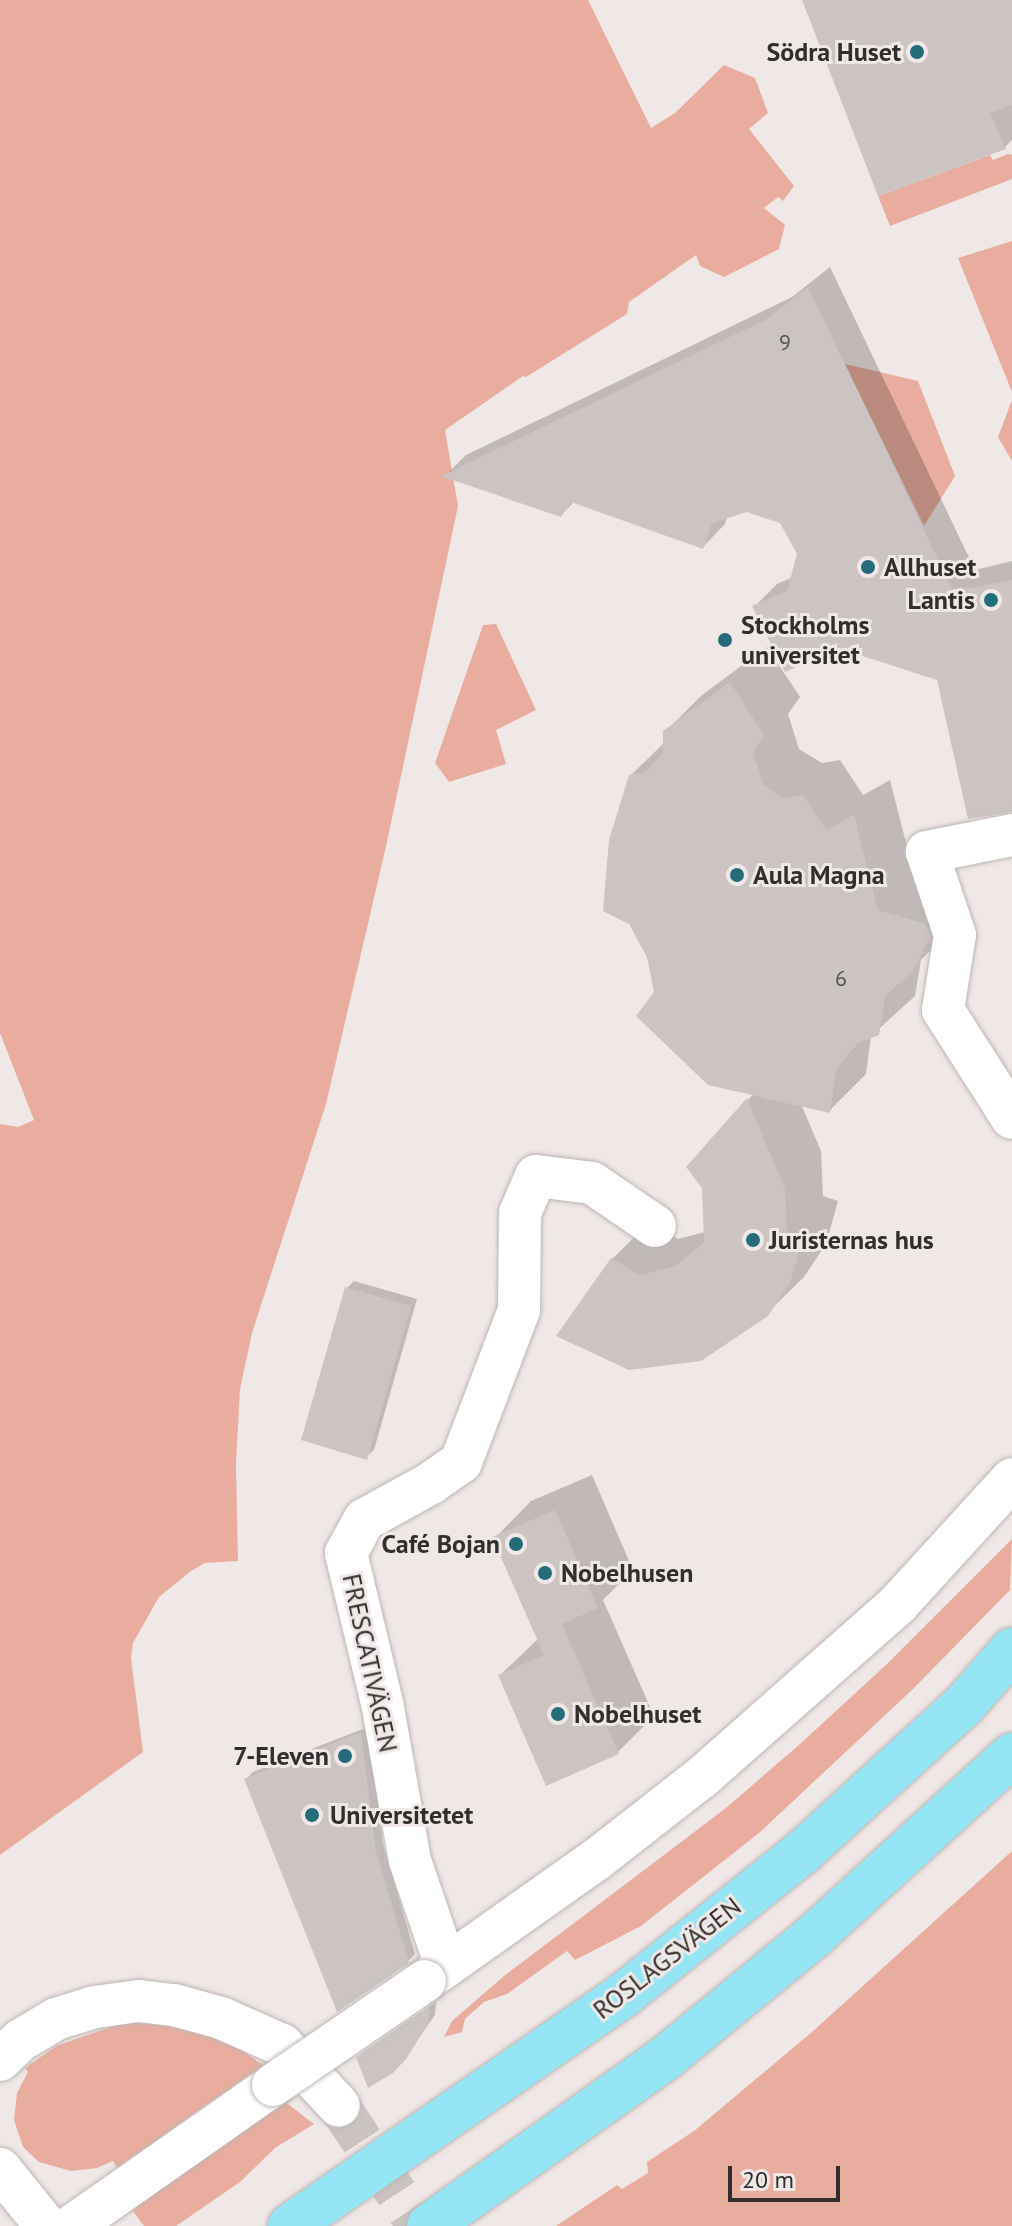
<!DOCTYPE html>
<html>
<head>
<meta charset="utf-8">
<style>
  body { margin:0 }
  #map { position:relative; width:1012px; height:2226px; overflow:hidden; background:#f0e8e7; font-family:"PT Sans",sans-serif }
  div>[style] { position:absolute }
  .green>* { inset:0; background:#e9ad9f }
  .shadow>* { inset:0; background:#0003 }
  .building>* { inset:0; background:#cbc4c3 }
  .minor-tunnel>* { height:42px; margin-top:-21px; transform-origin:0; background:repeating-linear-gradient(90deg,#cac3c2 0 42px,transparent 0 63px) }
  .roads { filter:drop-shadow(0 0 2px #bdb6b4) drop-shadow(0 0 2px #bdb6b4) }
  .minor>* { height:42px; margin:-21px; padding:0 21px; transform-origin:21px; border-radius:21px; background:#fff }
  .major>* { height:44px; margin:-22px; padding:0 22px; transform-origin:22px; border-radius:22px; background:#96e5f4 }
  .bridges { filter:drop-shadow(0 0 2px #bdb6b4) drop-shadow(0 0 2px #bdb6b4) }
  .minor-bridge>* { height:42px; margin:-21px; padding:0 21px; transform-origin:21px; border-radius:21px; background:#fff }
  .dots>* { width:22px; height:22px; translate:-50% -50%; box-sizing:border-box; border:4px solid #f0e8e7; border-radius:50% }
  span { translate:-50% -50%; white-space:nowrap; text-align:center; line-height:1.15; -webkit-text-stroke:6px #f0e8e7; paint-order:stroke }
  .number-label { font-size:22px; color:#585452 }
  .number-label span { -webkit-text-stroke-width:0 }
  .poi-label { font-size:26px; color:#312e2d; font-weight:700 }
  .right { translate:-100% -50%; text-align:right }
  .left { translate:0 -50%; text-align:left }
  .street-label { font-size:26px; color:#312e2d }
  .scale { position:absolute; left:728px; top:2166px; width:112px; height:36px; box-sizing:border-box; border:4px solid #312e2d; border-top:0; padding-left:10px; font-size:24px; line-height:28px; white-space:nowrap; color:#312e2d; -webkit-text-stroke:6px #f0e8e7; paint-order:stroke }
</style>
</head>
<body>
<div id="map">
  <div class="green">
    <div style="clip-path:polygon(0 0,588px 0,651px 128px,675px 113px,724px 65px,755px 78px,768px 113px,749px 129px,794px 186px,783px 201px,778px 197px,764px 208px,785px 225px,779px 249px,724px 277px,700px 266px,696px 255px,629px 302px,627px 314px,526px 377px,523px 376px,445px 430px,458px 506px,387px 842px,326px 1104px,252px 1333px,240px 1389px,236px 1464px,238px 1561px,205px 1563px,191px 1571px,159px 1597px,133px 1643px,131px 1658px,143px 1752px,0 1855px,0 1124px,18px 1127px,34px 1120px,0 1033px)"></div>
    <div style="clip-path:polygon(1008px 154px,1012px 155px,1012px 179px,890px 226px,878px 196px,990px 155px,993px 160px)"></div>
    <div style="clip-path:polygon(1012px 241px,1012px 392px,958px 258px)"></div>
    <div style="clip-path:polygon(845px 364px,918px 381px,955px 476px,924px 526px)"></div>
    <div style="clip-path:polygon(1012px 400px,1012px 461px,998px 437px)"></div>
    <div style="clip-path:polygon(496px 624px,536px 710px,496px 730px,506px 764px,449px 782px,435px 763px,483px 625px)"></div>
    <div style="clip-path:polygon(1012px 1539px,1010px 1590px,913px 1689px,759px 1833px,641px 1926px,575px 1960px,567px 1951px,507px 1994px,484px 2002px,465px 2019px,462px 2032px,444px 2037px,452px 2021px,504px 1976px,726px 1808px,800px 1744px,887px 1664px)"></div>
    <div style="clip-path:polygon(1012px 1851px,1012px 2226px,556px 2226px,617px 2185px,622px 2189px,648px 2173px,647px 2162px,694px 2131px,812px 2032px)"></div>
    <div style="clip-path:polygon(125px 2022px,169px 2026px,206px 2034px,235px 2046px,263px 2065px,117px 2168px,113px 2161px,97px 2168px,71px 2171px,39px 2162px,23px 2147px,14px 2120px,17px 2093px,28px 2072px,25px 2068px,56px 2046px)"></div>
    <div style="clip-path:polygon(284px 2101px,314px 2124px,275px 2148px,240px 2182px,176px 2226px,144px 2226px,132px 2210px)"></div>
  </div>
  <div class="shadow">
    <div style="clip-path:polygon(804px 0,1012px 0,1012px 140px,1005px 147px)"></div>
    <div style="clip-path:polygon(830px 267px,975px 570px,1012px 561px,1012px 811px,939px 679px,755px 606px,777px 584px,793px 577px,800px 554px,782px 522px,747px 510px,727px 516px,725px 524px,703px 547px,574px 502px,561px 515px,445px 476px,466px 455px,792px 297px)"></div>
    <div style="clip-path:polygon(767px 647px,800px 697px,788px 714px,799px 749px,822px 763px,840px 760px,863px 795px,890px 780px,914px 874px,962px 888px,965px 905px,949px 932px,921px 960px,915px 996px,871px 1036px,866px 1074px,829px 1111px,801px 1104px,821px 1151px,823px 1196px,838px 1201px,826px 1244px,804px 1277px,766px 1314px,700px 1359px,612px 1259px,649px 1223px,678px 1239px,705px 1232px,704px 1187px,689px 1167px,754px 1093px,656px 992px,649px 956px,630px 776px,665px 742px,665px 732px,702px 695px)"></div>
    <div style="clip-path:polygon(354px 1281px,417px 1299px,374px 1450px,366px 1457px,347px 1288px)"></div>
    <div style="clip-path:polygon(592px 1475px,633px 1570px,603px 1600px,654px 1716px,618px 1752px,500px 1675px,539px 1638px,495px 1538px,531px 1501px)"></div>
    <div style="clip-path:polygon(368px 1727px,383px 1844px,415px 1954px,408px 1961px,246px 1779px,253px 1772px)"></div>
    <div style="clip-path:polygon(436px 2002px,435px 2015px,405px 2057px,365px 2051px)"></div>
  </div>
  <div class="building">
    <div style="clip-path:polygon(802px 0,1012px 0,1012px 105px,990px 113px,1006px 149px,878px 196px)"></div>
    <div style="clip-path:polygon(808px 287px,953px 591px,1012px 580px,1012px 812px,968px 819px,937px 680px,838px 648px,785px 672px,752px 606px,787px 591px,797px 554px,780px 523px,747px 512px,712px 523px,703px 549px,571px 502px,561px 517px,441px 476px,767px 319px)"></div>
    <div style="clip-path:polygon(730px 682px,764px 735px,753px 752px,763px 785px,784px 798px,803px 795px,826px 830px,854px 815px,878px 910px,926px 924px,930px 937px,913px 971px,885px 996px,879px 1035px,858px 1043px,836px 1069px,830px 1113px,708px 1085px,636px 1016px,654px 992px,647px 957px,629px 924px,603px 911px,609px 840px,629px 775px,646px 772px,663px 752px,663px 731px)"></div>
    <div style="clip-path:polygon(747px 1098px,785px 1189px,787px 1233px,803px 1238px,790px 1283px,768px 1316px,701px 1361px,629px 1370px,556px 1336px,611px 1258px,640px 1275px,676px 1266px,704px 1242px,702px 1188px,686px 1167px)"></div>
    <div style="clip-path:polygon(345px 1287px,411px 1306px,367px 1460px,301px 1440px)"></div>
    <div style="clip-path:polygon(555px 1510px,598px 1608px,562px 1624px,619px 1754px,546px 1786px,498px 1675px,544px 1655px,492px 1537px)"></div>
    <div style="clip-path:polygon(361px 1732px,376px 1852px,409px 1963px,337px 2012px,244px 1779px)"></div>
    <div style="clip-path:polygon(430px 2006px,428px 2024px,406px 2059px,393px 2073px,368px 2088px,356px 2057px)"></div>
  </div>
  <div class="minor-tunnel">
    <div style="left:339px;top:2106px;width:144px;rotate:56.6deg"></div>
  </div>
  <div class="roads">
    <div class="minor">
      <div style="left:1012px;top:835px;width:87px;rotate:168.7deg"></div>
      <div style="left:927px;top:852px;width:88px;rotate:71.4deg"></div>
      <div style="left:955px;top:935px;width:76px;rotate:99.1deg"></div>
      <div style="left:943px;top:1010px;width:128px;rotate:57.4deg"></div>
      <div style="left:446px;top:1966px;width:111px;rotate:-108.9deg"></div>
      <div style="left:410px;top:1861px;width:160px;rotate:-100deg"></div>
      <div style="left:382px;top:1703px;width:154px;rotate:-103.5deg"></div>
      <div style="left:346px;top:1553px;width:38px;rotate:-61deg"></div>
      <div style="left:364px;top:1520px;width:77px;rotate:-28.9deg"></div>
      <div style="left:431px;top:1483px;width:37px;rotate:-35deg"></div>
      <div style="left:461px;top:1462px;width:163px;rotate:-69.1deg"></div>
      <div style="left:519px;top:1310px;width:97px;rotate:-89.4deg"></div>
      <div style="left:520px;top:1213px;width:40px;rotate:-66.6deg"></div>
      <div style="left:536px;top:1176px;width:56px;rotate:7.1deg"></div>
      <div style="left:592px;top:1183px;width:76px;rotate:34.3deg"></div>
      <div style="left:426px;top:1980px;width:209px;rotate:-35.3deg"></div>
      <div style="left:597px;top:1859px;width:133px;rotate:-38deg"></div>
      <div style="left:702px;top:1777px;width:261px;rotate:-41.4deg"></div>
      <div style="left:898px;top:1604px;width:169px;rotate:-47.6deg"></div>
      <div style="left:0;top:2060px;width:29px;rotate:-44deg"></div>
      <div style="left:21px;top:2040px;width:41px;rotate:-31deg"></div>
      <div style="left:56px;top:2019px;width:41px;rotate:-17.1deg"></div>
      <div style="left:95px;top:2007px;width:44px;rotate:-7.8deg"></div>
      <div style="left:139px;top:2001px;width:35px;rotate:7deg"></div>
      <div style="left:174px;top:2005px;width:49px;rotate:15.5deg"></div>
      <div style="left:221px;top:2018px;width:67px;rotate:23.9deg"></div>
      <div style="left:282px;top:2045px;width:83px;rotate:46.9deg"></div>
      <div style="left:0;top:2169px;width:73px;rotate:51.1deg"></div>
      <div style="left:72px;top:2226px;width:246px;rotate:-35deg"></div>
    </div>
    <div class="major">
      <div style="left:290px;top:2226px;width:409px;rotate:-34.7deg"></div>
      <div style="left:626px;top:1993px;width:228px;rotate:-38.6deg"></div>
      <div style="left:804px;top:1851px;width:217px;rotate:-42.4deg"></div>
      <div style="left:964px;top:1705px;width:73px;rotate:-48.9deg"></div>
      <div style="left:429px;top:2226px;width:287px;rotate:-35.4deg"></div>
      <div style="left:663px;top:2060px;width:197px;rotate:-39.4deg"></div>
      <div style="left:815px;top:1935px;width:267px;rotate:-42.4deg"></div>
    </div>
  </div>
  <div class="bridges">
    <div class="minor-bridge">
      <div style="left:273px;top:2085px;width:184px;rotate:-34.4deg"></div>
    </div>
  </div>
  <div class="dots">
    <div style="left:917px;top:52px;background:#256c7a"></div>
    <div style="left:868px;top:567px;background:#256c7a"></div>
    <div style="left:991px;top:600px;background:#256c7a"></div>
    <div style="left:725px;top:640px;background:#256c7a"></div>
    <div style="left:737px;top:875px;background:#256c7a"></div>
    <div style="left:753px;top:1240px;background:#256c7a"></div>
    <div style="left:516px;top:1544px;background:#256c7a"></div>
    <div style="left:545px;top:1573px;background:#256c7a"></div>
    <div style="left:558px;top:1714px;background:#256c7a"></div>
    <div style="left:345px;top:1756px;background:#256c7a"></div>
    <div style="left:312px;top:1815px;background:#256c7a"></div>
  </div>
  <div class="number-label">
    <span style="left:785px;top:343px">9</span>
    <span style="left:841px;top:979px">6</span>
  </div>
  <div class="poi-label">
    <span class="right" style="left:901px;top:52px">Södra Huset</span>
    <span class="left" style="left:884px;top:567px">Allhuset</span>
    <span class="right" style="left:975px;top:600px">Lantis</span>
    <span class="left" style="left:741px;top:640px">Stockholms<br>universitet</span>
    <span class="left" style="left:753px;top:875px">Aula Magna</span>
    <span class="left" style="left:769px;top:1240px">Juristernas hus</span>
    <span class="right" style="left:500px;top:1544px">Café Bojan</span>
    <span class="left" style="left:561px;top:1573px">Nobelhusen</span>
    <span class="left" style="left:574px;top:1714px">Nobelhuset</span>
    <span class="right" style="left:329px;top:1756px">7-Eleven</span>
    <span class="left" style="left:330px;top:1815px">Universitetet</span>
  </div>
  <div class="street-label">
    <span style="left:370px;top:1663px;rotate:78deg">FRESCATIVÄGEN</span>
    <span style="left:667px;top:1958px;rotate:-38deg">ROSLAGSVÄGEN</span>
  </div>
  <div class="scale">20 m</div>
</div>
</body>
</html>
